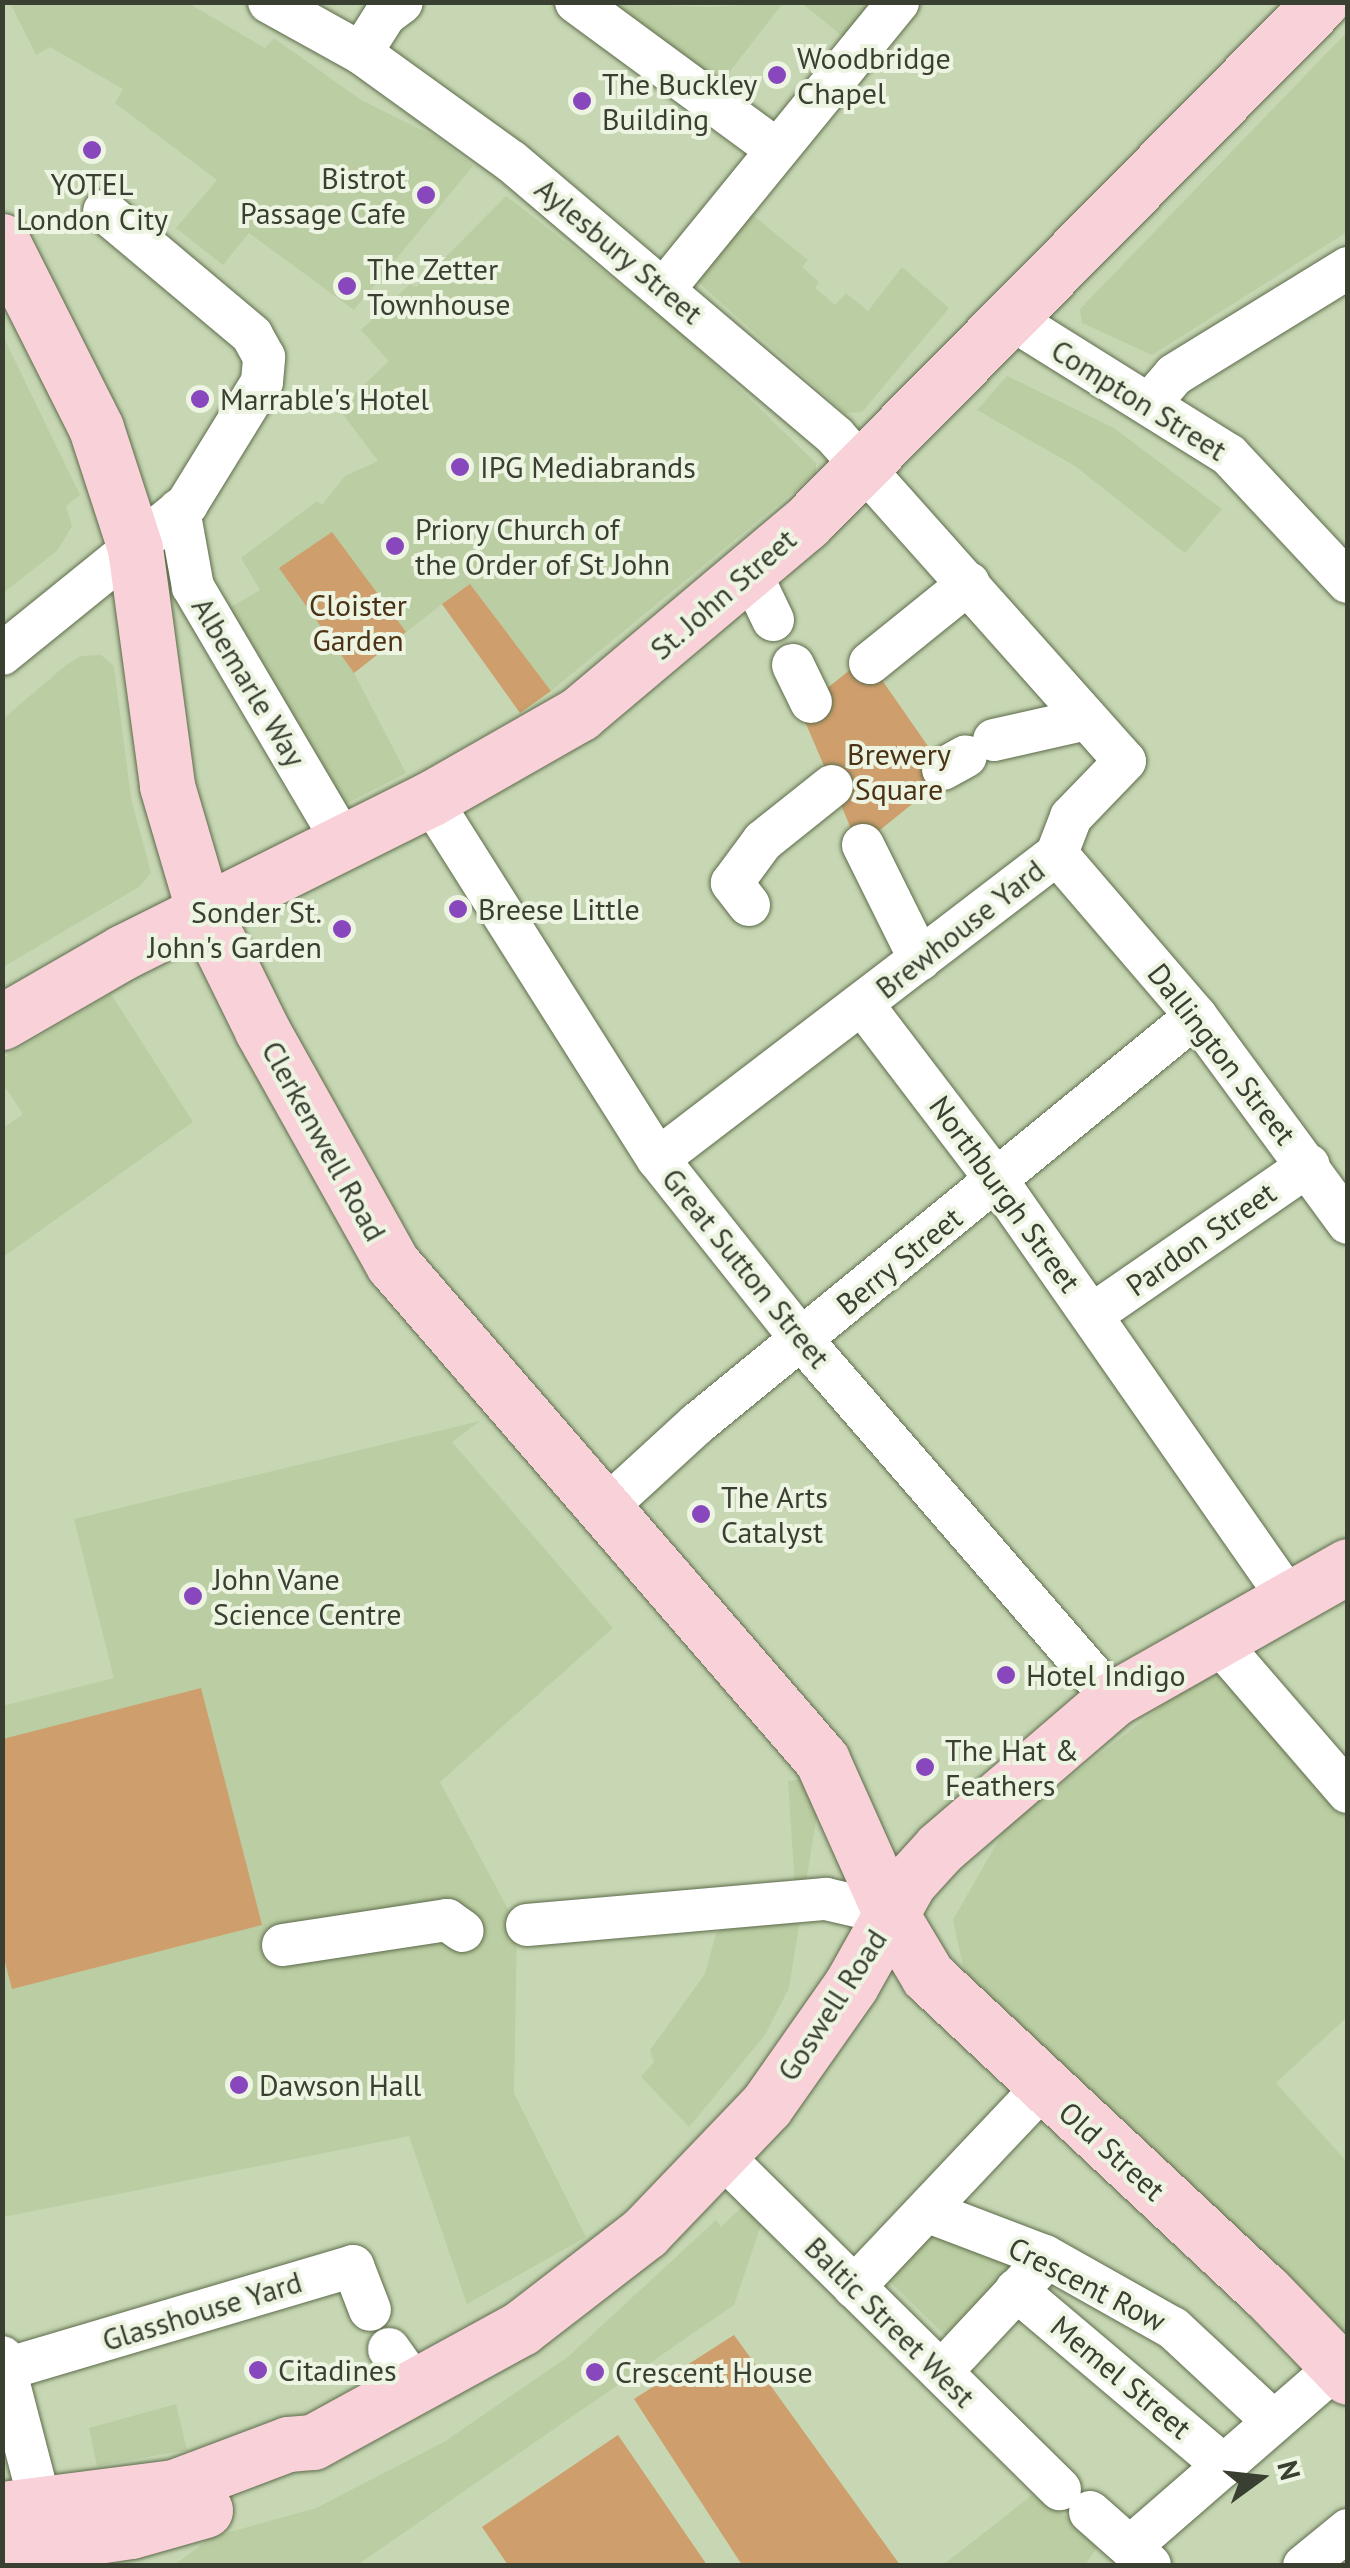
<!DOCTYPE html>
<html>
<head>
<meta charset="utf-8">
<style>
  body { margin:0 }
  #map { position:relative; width:1350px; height:2568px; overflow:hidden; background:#c7d7b3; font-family:"PT Sans",sans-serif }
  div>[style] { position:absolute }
  .built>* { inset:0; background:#bbcda2 }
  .green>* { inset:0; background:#ce9e6c }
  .roads { filter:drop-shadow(0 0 2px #5d6b4b) drop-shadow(0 0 2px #5d6b4b) }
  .minor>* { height:42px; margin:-21px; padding:0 21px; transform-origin:21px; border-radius:21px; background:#fff }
  .major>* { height:55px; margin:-27.5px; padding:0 27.5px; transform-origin:27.5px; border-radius:27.5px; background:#f9d1d9 }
  .dots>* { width:28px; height:28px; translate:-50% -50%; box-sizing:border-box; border:5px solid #edf5e2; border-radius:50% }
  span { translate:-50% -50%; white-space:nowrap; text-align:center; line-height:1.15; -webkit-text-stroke:8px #edf5e2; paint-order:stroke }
  .poi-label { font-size:30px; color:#393f31 }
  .left { translate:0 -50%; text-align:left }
  .right { translate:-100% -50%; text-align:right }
  .street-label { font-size:30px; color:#393f31 }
  .park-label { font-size:30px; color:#4c3215 }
  .frame { position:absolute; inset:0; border:5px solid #393f31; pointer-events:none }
  .north { position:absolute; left:1210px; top:2428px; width:100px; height:100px; -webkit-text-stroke:8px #edf5e2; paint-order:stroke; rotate:75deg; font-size:28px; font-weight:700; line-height:40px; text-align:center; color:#393f31 }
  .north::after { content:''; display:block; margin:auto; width:35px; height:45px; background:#393f31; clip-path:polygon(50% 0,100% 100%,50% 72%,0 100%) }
</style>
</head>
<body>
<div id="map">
  <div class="built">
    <div style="clip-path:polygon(10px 3px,188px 3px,265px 48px,274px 38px,361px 100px,438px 138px,473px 166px,354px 310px,249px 233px,223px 265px,176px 228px,217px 180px,115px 103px,123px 89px,50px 47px,36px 55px)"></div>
    <div style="clip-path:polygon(600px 3px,709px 7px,783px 3px,714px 92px)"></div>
    <div style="clip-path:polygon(802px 3px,878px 3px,848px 41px)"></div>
    <div style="clip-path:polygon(1347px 32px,1347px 232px,1152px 355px,1082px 323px,1080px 309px)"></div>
    <div style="clip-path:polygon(506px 196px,677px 328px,816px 463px,816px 473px,551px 691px,471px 585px,442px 604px,354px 673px,406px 773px,338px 808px,224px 611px,260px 590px,241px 558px,317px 501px,322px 505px,345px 476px,378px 461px,339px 409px,389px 361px,361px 330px,410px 284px,416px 287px)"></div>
    <div style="clip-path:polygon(744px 208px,808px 260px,802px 267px,819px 282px,815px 288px,835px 305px,846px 293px,868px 311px,902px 267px,949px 308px,862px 412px,845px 413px,690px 275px)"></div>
    <div style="clip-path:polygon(2px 334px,80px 495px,66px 506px,72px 526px,58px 550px,3px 593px)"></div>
    <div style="clip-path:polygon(1007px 376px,1114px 428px,1222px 509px,1185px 553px,1075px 466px,977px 410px)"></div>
    <div style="clip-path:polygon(101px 655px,114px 666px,131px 798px,151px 873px,139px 887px,3px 967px,3px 719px,66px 665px,81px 656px)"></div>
    <div style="clip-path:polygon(111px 994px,193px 1122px,3px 1257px,3px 1128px,23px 1114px,3px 1084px,3px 1058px)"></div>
    <div style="clip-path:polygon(480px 1421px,452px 1442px,613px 1628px,440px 1782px,517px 1926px,514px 2093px,586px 2237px,467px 2304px,409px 2136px,3px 2217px,2px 1706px,114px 1678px,74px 1519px)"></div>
    <div style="clip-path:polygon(1216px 1664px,1347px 1812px,1347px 2017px,1276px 2083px,1347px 2162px,1347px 2339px,969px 1993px,953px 1920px,1006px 1827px)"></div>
    <div style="clip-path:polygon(823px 1777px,789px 1988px,765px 2035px,689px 2127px,641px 2077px,654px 2062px,650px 2050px,705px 1974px,716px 1933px,795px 1888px,788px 1781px)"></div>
    <div style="clip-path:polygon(745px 2204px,761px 2225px,734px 2305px,357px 2565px,173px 2566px,212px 2537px,316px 2508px,444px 2442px,569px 2356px,716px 2220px,721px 2227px)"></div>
    <div style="clip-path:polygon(941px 2225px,1021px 2257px,949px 2339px,889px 2281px)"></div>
    <div style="clip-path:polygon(176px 2404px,187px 2450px,97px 2466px,89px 2428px)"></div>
    <div style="clip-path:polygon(1032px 2495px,1103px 2539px,1085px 2565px,942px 2566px)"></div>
  </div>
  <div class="green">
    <div style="clip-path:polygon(332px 532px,406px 632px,354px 673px,279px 568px)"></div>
    <div style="clip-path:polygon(470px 584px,551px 691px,520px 713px,442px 604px)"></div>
    <div style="clip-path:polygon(866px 657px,948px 775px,859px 847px,800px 710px)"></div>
    <div style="clip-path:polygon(201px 1688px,262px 1925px,12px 1989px,2px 1951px,3px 1739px)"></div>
    <div style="clip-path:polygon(734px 2335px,900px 2565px,742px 2565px,634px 2399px)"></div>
    <div style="clip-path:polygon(618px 2435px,707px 2565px,508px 2565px,482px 2527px)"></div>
  </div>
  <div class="roads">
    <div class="minor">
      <div style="left:269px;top:2px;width:105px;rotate:29deg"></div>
      <div style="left:361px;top:53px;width:185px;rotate:35.8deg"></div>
      <div style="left:511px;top:161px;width:426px;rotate:40.3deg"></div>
      <div style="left:836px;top:437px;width:434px;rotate:48.3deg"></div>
      <div style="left:1125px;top:761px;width:78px;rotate:134deg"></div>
      <div style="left:1071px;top:817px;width:40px;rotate:111deg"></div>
      <div style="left:1057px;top:854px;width:502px;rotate:142.61deg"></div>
      <div style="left:576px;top:2px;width:248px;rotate:36.3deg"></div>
      <div style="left:361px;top:53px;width:45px;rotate:-57.7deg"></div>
      <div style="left:385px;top:15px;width:21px;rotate:-37deg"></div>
      <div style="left:665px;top:288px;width:369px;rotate:-50.8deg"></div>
      <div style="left:1005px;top:315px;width:264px;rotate:32deg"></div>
      <div style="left:1229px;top:455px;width:174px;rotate:46.9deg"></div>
      <div style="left:1150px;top:403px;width:37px;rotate:-49deg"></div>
      <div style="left:1174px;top:375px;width:204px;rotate:-31.6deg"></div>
      <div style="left:179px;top:510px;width:78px;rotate:79.7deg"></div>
      <div style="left:193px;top:587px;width:299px;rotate:59.5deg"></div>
      <div style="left:751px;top:574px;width:51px;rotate:64.4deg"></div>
      <div style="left:2px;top:654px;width:238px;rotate:-39deg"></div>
      <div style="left:187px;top:504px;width:143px;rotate:-58.4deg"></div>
      <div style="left:262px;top:382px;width:25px;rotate:-85deg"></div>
      <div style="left:264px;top:357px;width:25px;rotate:-119deg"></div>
      <div style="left:252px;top:335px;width:193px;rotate:-140deg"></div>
      <div style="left:870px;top:663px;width:127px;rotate:-38.9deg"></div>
      <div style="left:793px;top:665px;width:41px;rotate:64.1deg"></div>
      <div style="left:994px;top:740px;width:95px;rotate:-12.7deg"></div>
      <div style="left:943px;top:769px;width:26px;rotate:-29deg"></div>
      <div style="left:430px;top:799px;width:426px;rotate:57.7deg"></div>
      <div style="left:658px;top:1159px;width:231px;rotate:51.5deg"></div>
      <div style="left:802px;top:1340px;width:475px;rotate:49.1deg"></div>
      <div style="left:863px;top:845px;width:128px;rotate:63.6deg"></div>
      <div style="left:1057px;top:854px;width:213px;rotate:49.4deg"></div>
      <div style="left:1196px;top:1016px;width:257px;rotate:53.7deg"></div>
      <div style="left:749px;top:905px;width:28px;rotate:-128deg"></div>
      <div style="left:732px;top:883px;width:52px;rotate:-53.6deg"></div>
      <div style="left:763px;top:841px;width:88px;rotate:-38.6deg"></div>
      <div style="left:863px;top:1005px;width:231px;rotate:52.7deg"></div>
      <div style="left:1003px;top:1189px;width:498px;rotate:55.1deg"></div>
      <div style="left:1093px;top:1314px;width:262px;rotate:-34.6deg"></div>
      <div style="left:604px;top:1509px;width:127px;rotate:-42.5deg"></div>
      <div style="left:698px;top:1423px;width:643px;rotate:-39.26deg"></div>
      <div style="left:1214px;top:1637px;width:205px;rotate:49.2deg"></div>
      <div style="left:527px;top:1925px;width:300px;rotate:-5deg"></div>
      <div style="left:826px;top:1899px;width:67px;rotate:13deg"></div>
      <div style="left:283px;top:1945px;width:166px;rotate:-8.7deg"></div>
      <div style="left:447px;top:1920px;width:19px;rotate:35deg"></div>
      <div style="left:721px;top:2155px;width:476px;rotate:44.6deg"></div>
      <div style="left:929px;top:2212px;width:124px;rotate:20.8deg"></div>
      <div style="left:1045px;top:2256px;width:147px;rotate:29.4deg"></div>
      <div style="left:1173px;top:2328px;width:137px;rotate:42.9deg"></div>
      <div style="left:854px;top:2287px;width:274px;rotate:-46.6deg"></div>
      <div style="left:1016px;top:2290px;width:272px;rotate:40.2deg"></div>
      <div style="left:389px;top:2349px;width:50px;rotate:54.7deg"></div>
      <div style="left:2px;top:2357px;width:151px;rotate:75.4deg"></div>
      <div style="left:6px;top:2369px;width:362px;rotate:-16.5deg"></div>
      <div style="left:353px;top:2266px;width:47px;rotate:68.9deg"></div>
      <div style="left:941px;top:2372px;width:141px;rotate:-47deg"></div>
      <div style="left:1090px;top:2512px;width:80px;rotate:41.5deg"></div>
      <div style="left:1131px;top:2546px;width:274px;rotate:-41deg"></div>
      <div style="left:1304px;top:2566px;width:57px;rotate:-39.3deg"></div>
    </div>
    <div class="major">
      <div style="left:2px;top:241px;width:209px;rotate:63.3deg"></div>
      <div style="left:96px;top:428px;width:126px;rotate:72deg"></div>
      <div style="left:135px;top:548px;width:240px;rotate:82.3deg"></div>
      <div style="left:167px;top:786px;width:131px;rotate:73.6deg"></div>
      <div style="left:204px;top:912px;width:131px;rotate:63.8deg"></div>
      <div style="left:262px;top:1030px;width:268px;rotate:60.8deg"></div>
      <div style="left:393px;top:1264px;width:656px;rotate:49.14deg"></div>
      <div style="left:822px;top:1760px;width:169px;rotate:65.9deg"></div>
      <div style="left:891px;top:1914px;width:72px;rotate:59.2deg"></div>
      <div style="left:928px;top:1976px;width:463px;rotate:43.1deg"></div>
      <div style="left:1266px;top:2292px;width:118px;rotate:46deg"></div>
      <div style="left:2px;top:1022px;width:140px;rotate:-30deg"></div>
      <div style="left:123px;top:952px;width:343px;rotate:-26.5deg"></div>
      <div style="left:430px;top:799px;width:172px;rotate:-29.7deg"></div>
      <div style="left:579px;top:714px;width:297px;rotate:-40.1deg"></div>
      <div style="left:806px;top:523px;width:733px;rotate:-45.33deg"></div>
      <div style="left:2px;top:2509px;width:173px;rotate:-7.3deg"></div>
      <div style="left:174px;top:2487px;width:122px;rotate:-20.7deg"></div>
      <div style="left:288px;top:2444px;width:25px;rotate:-5deg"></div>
      <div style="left:313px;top:2442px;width:237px;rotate:-28.7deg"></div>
      <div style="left:521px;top:2328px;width:157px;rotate:-37.7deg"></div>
      <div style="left:645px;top:2232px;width:175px;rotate:-46.2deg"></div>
      <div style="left:766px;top:2106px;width:148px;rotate:-54.9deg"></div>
      <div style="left:851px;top:1985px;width:118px;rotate:-60.6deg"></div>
      <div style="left:909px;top:1882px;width:46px;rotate:-47.6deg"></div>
      <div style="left:940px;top:1848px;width:228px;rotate:-40.7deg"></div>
      <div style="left:1113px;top:1699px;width:270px;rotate:-29.5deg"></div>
      <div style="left:2px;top:2550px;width:130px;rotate:-8.4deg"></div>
      <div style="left:131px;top:2531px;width:77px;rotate:-15.8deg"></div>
    </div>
  </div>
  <div class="dots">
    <div style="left:777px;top:75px;background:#8847bc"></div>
    <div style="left:582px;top:101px;background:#8847bc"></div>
    <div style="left:92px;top:150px;background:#8847bc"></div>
    <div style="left:426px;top:195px;background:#8847bc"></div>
    <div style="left:347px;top:286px;background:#8847bc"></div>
    <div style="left:200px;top:399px;background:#8847bc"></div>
    <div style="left:460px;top:467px;background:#8847bc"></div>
    <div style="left:395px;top:546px;background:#8847bc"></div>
    <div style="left:458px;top:909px;background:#8847bc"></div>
    <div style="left:342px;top:929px;background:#8847bc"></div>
    <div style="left:701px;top:1514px;background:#8847bc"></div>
    <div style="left:193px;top:1596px;background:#8847bc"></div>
    <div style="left:1006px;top:1675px;background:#8847bc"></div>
    <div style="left:925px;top:1767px;background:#8847bc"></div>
    <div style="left:239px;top:2085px;background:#8847bc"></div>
    <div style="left:258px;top:2370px;background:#8847bc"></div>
    <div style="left:595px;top:2372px;background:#8847bc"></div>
  </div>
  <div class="poi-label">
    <span class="left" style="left:797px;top:75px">Woodbridge<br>Chapel</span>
    <span class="left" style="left:602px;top:101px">The Buckley<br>Building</span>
    <span class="right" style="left:406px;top:195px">Bistrot<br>Passage Cafe</span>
    <span style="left:92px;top:201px">YOTEL<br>London City</span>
    <span class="left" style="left:367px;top:286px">The Zetter<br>Townhouse</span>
    <span class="left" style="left:220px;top:399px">Marrable's Hotel</span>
    <span class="left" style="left:480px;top:467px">IPG Mediabrands</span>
    <span class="left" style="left:415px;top:546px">Priory Church of<br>the Order of St John</span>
    <span class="left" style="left:478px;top:909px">Breese Little</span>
    <span class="right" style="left:322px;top:929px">Sonder St.<br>John's Garden</span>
    <span class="left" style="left:721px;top:1514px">The Arts<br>Catalyst</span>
    <span class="left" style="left:213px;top:1596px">John Vane<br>Science Centre</span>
    <span class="left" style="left:1026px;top:1675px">Hotel Indigo</span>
    <span class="left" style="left:945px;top:1767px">The Hat &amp;<br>Feathers</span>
    <span class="left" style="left:259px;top:2085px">Dawson Hall</span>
    <span class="left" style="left:278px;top:2370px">Citadines</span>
    <span class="left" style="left:615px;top:2372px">Crescent House</span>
  </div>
  <div class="street-label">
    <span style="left:619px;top:251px;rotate:40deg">Aylesbury Street</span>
    <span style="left:1139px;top:400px;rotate:32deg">Compton Street</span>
    <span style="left:723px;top:594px;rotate:-41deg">St. John Street</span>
    <span style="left:249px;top:682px;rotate:59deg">Albemarle Way</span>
    <span style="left:960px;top:929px;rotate:-38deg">Brewhouse Yard</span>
    <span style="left:1222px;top:1054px;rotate:52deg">Dallington Street</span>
    <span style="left:324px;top:1141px;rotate:61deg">Clerkenwell Road</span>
    <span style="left:1005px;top:1194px;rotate:54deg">Northburgh Street</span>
    <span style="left:1201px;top:1239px;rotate:-35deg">Pardon Street</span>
    <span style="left:899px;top:1261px;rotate:-39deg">Berry Street</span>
    <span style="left:746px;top:1268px;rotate:51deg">Great Sutton Street</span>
    <span style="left:832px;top:2005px;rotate:-57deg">Goswell Road</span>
    <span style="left:1112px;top:2151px;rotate:42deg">Old Street</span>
    <span style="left:1087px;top:2284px;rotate:27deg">Crescent Row</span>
    <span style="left:202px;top:2311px;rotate:-17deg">Glasshouse Yard</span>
    <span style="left:890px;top:2322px;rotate:45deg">Baltic Street West</span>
    <span style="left:1121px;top:2377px;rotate:40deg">Memel Street</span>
  </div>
  <div class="park-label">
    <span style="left:358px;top:622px">Cloister<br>Garden</span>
    <span style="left:899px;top:771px">Brewery<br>Square</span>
  </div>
  <div class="frame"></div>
  <div class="north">N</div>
</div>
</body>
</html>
